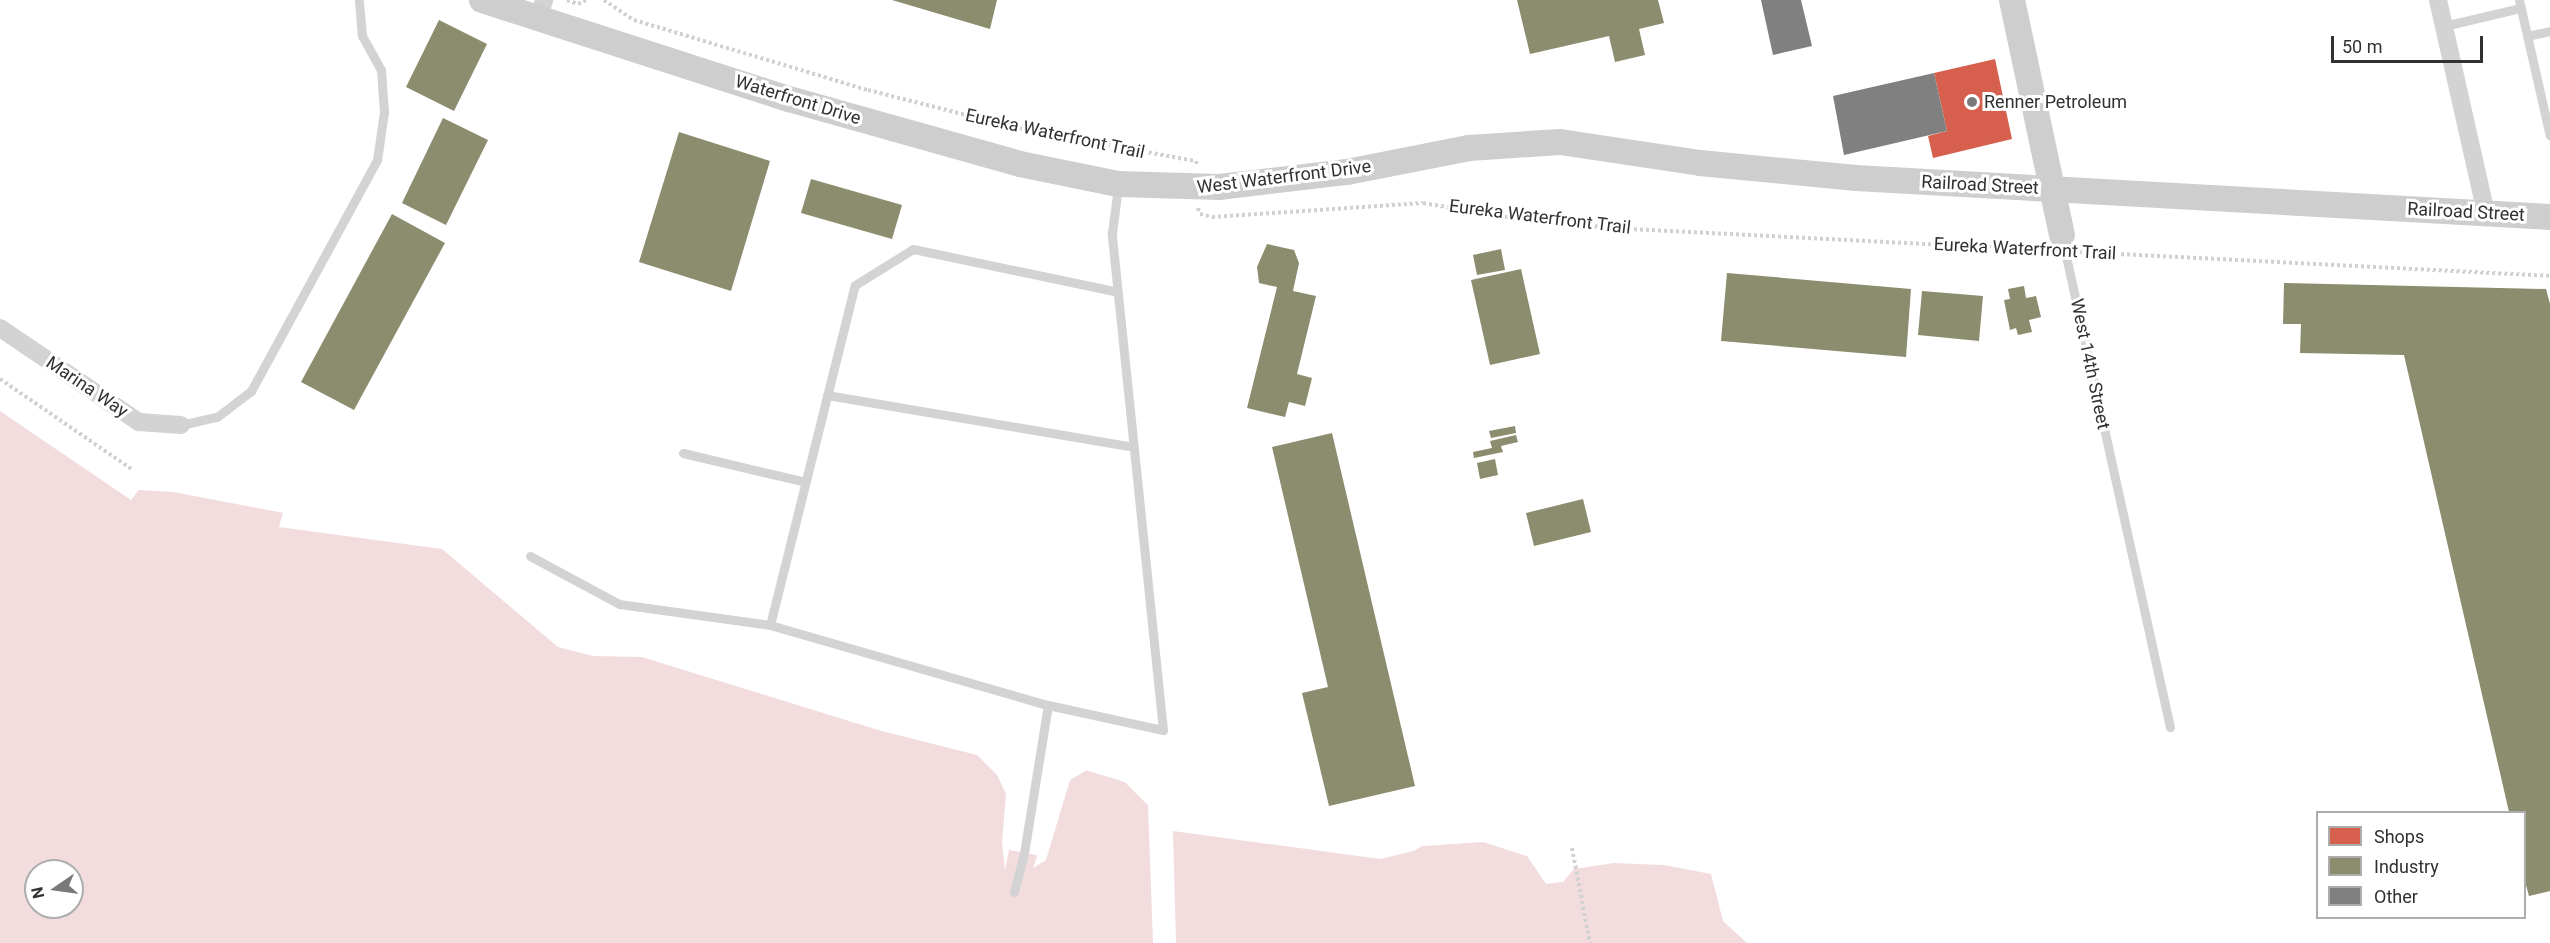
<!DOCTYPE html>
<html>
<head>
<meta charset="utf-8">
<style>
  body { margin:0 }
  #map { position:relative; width:2550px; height:943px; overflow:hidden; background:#fff; font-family:Roboto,sans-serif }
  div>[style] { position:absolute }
  .water>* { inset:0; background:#f2dcde }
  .pier>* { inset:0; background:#fff }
  .shops>* { inset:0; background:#d6604d }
  .industry>* { inset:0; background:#8c8c6e }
  .building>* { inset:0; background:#808080 }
  .path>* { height:4px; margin-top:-2px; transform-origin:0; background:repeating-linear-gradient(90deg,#d1d1d1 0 3px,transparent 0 6px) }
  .lane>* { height:9px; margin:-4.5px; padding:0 4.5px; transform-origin:4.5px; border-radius:4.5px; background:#d3d3d3 }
  .street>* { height:18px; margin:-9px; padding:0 9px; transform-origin:9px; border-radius:9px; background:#d3d3d3 }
  .secondary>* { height:26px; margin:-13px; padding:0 13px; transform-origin:13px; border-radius:13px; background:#cecece }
  .dots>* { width:16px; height:16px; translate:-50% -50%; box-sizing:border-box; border:3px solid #fff; border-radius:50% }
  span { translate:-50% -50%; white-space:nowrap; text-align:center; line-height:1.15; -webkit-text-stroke:6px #fff; paint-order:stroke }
  .street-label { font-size:18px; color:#313131 }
  .poi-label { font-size:18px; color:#313131 }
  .left { translate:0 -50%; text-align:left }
  .legend { position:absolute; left:2316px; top:811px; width:210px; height:108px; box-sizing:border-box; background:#fff; border:2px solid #adadad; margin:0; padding:8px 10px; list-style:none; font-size:18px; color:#313131 }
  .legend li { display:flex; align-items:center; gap:12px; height:30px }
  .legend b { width:30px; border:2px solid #adadad }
  .north { position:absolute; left:24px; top:859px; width:60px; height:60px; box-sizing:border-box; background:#fff; border:2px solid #adadad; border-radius:50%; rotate:257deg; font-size:16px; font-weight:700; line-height:24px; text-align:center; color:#313131 }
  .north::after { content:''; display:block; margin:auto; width:21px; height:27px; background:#797979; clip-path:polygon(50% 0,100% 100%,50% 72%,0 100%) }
  .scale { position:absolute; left:2331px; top:36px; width:152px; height:27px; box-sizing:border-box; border:3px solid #313131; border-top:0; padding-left:8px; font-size:18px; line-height:21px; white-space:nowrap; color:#313131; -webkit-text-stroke:4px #fff; paint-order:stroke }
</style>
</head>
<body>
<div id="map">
  <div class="water">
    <div style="clip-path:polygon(evenodd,0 397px,137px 490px,173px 492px,448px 544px,572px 649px,626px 646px,981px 752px,1006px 767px,1010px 850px,1041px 856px,1063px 789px,1079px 768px,1125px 782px,1148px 805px,1177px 823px,1366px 850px,1483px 842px,1527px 856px,1546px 884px,1563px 882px,1574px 869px,1614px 863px,1664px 865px,1711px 874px,1723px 921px,1747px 943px,0 943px,0 397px,36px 871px,72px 871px,72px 907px,36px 907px,36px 871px)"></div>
  </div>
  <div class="pier">
    <div style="clip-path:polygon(0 394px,101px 464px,141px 487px,131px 500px,0 411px)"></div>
    <div style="clip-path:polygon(283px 512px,449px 542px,573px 646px,627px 643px,982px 749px,1008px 765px,1016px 778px,1014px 826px,1005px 870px,1002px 842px,1006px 794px,997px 775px,977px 755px,878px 730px,642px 657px,593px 656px,558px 647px,442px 549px,279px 527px)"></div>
    <div style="clip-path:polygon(1079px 765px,1139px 784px,1148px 805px,1178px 821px,1367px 847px,1426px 843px,1414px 851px,1380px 859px,1173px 831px,1176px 943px,1153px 943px,1148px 805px,1125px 782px,1087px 770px,1070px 780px,1046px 860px,1033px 868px,1060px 788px)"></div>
  </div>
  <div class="shops">
    <div style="clip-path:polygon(1995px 59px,2012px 139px,1933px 158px,1928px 136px,1947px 131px,1934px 73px)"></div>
  </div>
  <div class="industry">
    <div style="clip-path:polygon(892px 0,997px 0,990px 29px)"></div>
    <div style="clip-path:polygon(1517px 0,1658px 0,1664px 23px,1639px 29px,1645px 55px,1615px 62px,1609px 36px,1530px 54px)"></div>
    <div style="clip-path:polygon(439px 20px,487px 44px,454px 111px,406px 87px)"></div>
    <div style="clip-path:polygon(443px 118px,488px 140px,446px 225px,402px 203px)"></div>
    <div style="clip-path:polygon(679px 132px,770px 161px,731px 291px,639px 262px)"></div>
    <div style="clip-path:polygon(811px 179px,902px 205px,892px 239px,801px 213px)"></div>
    <div style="clip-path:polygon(392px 214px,445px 243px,354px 410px,301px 382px)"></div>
    <div style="clip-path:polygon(1267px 244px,1294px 250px,1299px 263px,1293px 291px,1316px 296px,1297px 374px,1312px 378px,1305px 406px,1289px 402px,1285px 417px,1247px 408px,1277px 287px,1259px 283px,1257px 267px)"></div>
    <div style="clip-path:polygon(1501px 249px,1505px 270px,1477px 275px,1473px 255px)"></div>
    <div style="clip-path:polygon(1521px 269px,1540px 354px,1490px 365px,1471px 280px)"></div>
    <div style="clip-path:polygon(1727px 273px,1911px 289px,1906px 357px,1721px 341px)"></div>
    <div style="clip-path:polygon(2284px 283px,2546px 289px,2550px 304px,2550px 891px,2529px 896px,2524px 878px,2524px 812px,2509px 812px,2404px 355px,2300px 353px,2301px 324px,2283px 324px)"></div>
    <div style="clip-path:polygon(2024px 286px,2026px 298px,2036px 296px,2041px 317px,2029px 320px,2032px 332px,2018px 335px,2016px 328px,2010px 330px,2004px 300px,2010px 299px,2008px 289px)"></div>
    <div style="clip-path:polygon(1922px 291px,1983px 296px,1979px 341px,1918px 335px)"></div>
    <div style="clip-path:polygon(1515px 426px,1516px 433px,1491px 438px,1489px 431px)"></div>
    <div style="clip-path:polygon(1332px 433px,1415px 786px,1329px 806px,1302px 693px,1328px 687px,1272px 447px)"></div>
    <div style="clip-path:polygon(1516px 435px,1518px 442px,1501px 446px,1503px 452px,1474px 458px,1473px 452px,1492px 448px,1490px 441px)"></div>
    <div style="clip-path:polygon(1495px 459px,1498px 475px,1480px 479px,1477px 463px)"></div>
    <div style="clip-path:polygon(1583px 499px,1591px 532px,1534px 546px,1526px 513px)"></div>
  </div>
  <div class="building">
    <div style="clip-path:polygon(1761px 0,1801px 0,1812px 46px,1773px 55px)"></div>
    <div style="clip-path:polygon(1934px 73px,1947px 131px,1844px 155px,1833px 96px)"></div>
  </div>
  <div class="path">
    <div style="left:567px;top:0;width:12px;rotate:20deg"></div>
    <div style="left:578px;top:4px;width:9px;rotate:-27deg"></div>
    <div style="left:604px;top:0;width:36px;rotate:34deg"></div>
    <div style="left:634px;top:20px;width:244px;rotate:16.7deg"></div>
    <div style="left:868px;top:90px;width:150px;rotate:14.3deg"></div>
    <div style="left:1013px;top:127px;width:174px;rotate:10.6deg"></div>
    <div style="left:1184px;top:159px;width:12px;rotate:9deg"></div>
    <div style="left:1196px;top:161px;width:4px;rotate:76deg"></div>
    <div style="left:1198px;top:208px;width:6px;rotate:72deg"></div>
    <div style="left:1200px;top:214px;width:12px;rotate:14deg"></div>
    <div style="left:1212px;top:217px;width:211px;rotate:-3.8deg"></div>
    <div style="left:1423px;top:203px;width:77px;rotate:9.7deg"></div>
    <div style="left:1499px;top:216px;width:112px;rotate:6.2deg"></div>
    <div style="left:1610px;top:228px;width:438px;rotate:2.9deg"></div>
    <div style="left:2079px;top:252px;width:472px;rotate:2.9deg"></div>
    <div style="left:0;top:379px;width:161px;rotate:34.4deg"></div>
    <div style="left:1572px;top:848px;width:97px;rotate:79.3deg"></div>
  </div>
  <div class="lane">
    <div style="left:2519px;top:0;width:139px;rotate:77.2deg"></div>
    <div style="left:2444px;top:26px;width:79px;rotate:-13.2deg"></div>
    <div style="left:2527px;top:36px;width:24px;rotate:-12deg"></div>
    <div style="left:2062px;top:238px;width:501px;rotate:77.55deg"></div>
    <div style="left:827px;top:395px;width:311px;rotate:9.6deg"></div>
    <div style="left:181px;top:425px;width:37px;rotate:-13deg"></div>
    <div style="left:217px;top:417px;width:43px;rotate:-37.4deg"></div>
    <div style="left:251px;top:391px;width:263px;rotate:-61.4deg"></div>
    <div style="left:377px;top:160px;width:49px;rotate:-81.7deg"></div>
    <div style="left:384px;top:112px;width:42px;rotate:-94.1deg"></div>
    <div style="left:381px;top:70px;width:39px;rotate:-119deg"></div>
    <div style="left:362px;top:36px;width:36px;rotate:-95deg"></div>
    <div style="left:683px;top:453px;width:126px;rotate:13.3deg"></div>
    <div style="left:530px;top:556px;width:101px;rotate:28.3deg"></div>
    <div style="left:619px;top:604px;width:152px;rotate:7.9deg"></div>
    <div style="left:770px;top:625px;width:289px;rotate:16.1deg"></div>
    <div style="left:1048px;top:705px;width:118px;rotate:12.3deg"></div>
    <div style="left:1163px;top:730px;width:500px;rotate:-95.9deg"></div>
    <div style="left:1112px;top:233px;width:46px;rotate:-82.6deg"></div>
    <div style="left:770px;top:625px;width:350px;rotate:-76deg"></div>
    <div style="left:855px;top:285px;width:68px;rotate:-31.8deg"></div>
    <div style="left:913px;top:249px;width:209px;rotate:11.8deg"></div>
    <div style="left:1014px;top:892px;width:40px;rotate:-75.6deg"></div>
    <div style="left:1024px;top:853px;width:150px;rotate:-80.8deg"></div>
  </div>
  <div class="street">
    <div style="left:2438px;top:0;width:218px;rotate:77.3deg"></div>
    <div style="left:538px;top:20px;width:21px;rotate:-73deg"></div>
    <div style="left:0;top:328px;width:168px;rotate:34.1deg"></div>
    <div style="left:139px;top:422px;width:42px;rotate:4.1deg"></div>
  </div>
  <div class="secondary">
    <div style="left:482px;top:0;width:323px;rotate:17.9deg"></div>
    <div style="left:789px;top:99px;width:240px;rotate:15.7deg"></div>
    <div style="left:1020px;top:164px;width:100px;rotate:11.5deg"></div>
    <div style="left:1118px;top:184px;width:101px;rotate:1.7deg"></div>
    <div style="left:1219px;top:187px;width:129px;rotate:-6.7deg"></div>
    <div style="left:1347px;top:172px;width:124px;rotate:-11.1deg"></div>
    <div style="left:1469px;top:148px;width:91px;rotate:-3.8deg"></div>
    <div style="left:1560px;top:142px;width:142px;rotate:8.5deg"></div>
    <div style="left:1700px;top:163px;width:157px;rotate:5.5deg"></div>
    <div style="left:1856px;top:178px;width:695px;rotate:3.22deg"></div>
    <div style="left:2012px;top:0;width:240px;rotate:78deg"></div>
  </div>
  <div class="dots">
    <div style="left:1972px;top:102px;background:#797979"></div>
  </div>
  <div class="street-label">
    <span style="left:798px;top:100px;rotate:17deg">Waterfront Drive</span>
    <span style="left:1055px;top:134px;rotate:12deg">Eureka Waterfront Trail</span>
    <span style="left:1284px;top:177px;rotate:-7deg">West Waterfront Drive</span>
    <span style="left:1980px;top:185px;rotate:3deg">Railroad Street</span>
    <span style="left:2466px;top:212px;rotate:3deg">Railroad Street</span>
    <span style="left:1540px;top:217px;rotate:7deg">Eureka Waterfront Trail</span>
    <span style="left:2025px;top:249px;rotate:3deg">Eureka Waterfront Trail</span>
    <span style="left:2090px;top:364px;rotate:78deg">West 14th Street</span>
    <span style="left:87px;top:387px;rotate:34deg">Marina Way</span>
  </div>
  <div class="poi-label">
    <span class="left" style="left:1984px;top:102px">Renner Petroleum</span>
  </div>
  <ul class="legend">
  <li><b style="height:16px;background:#d6604d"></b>Shops</li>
  <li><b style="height:16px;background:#8c8c6e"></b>Industry</li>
  <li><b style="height:16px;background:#808080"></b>Other</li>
  </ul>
  <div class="north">N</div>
  <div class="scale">50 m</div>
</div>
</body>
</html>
